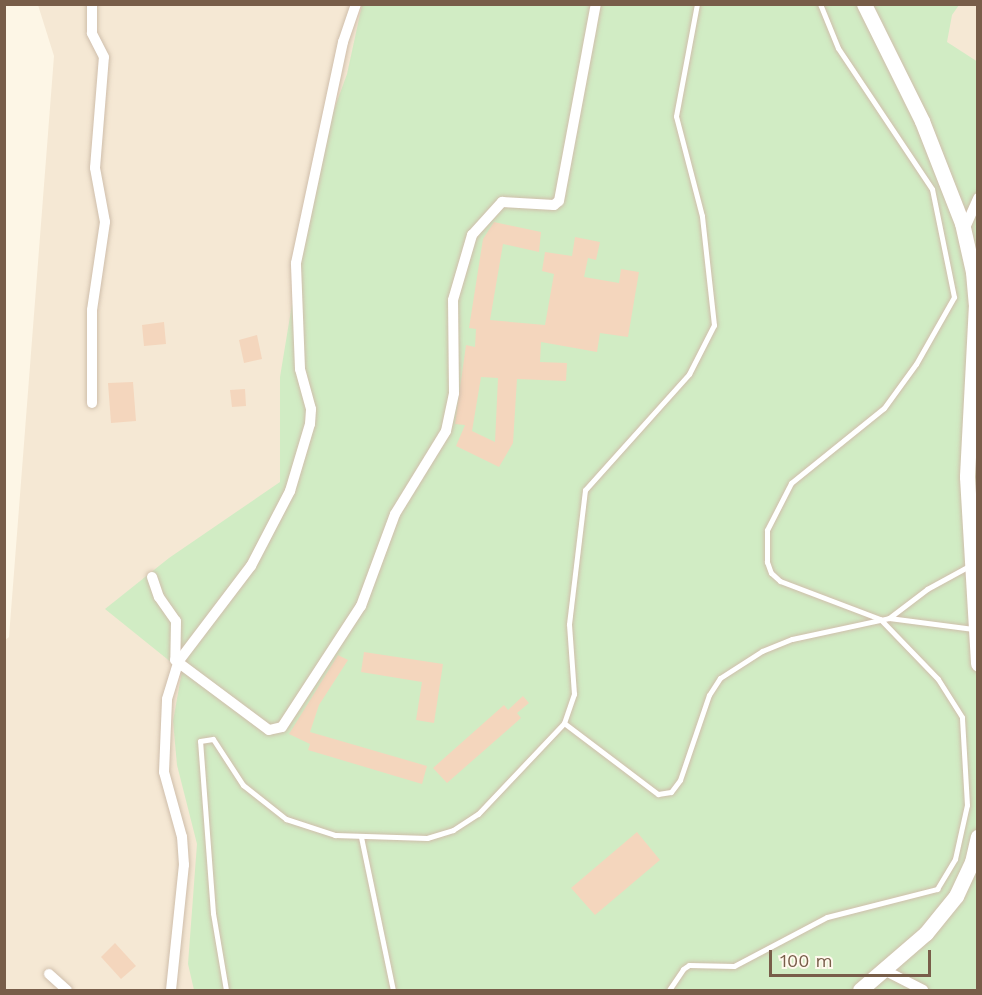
<!DOCTYPE html>
<html>
<head>
<meta charset="utf-8">
<style>
  body { margin:0 }
  #map { position:relative; width:982px; height:995px; overflow:hidden; background:#fdf6e6; font-family:"Work Sans",sans-serif }
  div>[style] { position:absolute }
  .residential>* { inset:0; background:#f5e8d4 }
  .green>* { inset:0; background:#d1ecc4 }
  .building>* { inset:0; background:#f4d6bd }
  .roads { filter:drop-shadow(0 0 2px #cfbeab) drop-shadow(0 0 2px #cfbeab) }
  .lane>* { height:5px; margin:-2.5px; padding:0 2.5px; transform-origin:2.5px; border-radius:2.5px; background:#fff }
  .street>* { height:10px; margin:-5px; padding:0 5px; transform-origin:5px; border-radius:5px; background:#fff }
  .secondary>* { height:15px; margin:-7.5px; padding:0 7.5px; transform-origin:7.5px; border-radius:7.5px; background:#fff }
  span { translate:-50% -50%; white-space:nowrap; text-align:center; line-height:1.15; -webkit-text-stroke:6px #fff9ed; paint-order:stroke }
  .frame { position:absolute; inset:0; border:6px solid #785d49; pointer-events:none }
  .scale { position:absolute; left:769px; top:950px; width:162px; height:27px; box-sizing:border-box; border:3px solid #785d49; border-top:0; padding-left:8px; font-size:18px; line-height:21px; white-space:nowrap; color:#785d49; -webkit-text-stroke:4px #fff9ed; paint-order:stroke }
</style>
</head>
<body>
<div id="map">
  <div class="residential">
    <div style="clip-path:polygon(38px 5px,977px 5px,977px 990px,5px 990px,5px 640px,9px 637px,54px 56px)"></div>
  </div>
  <div class="green">
    <div style="clip-path:polygon(362px 5px,959px 5px,952px 15px,947px 42px,978px 62px,977px 990px,194px 990px,188px 964px,197px 844px,177px 765px,173px 721px,182px 671px,105px 609px,169px 558px,280px 482px,280px 377px,316px 159px,347px 74px)"></div>
  </div>
  <div class="building">
    <div style="clip-path:polygon(evenodd,494px 222px,541px 232px,539px 252px,503px 244px,490px 320px,545px 325px,554px 274px,542px 271px,545px 252px,572px 256px,575px 237px,600px 242px,596px 260px,588px 258px,584px 277px,619px 283px,621px 269px,639px 272px,628px 337px,600px 333px,597px 352px,541px 342px,540px 362px,567px 363px,566px 381px,517px 379px,513px 443px,499px 467px,456px 446px,465px 425px,455px 424px,466px 345px,475px 347px,476px 329px,469px 328px,483px 239px,494px 222px,481px 377px,498px 378px,495px 442px,472px 431px,481px 377px)"></div>
    <div style="clip-path:polygon(164px 322px,166px 344px,144px 346px,142px 325px)"></div>
    <div style="clip-path:polygon(257px 335px,262px 359px,244px 363px,239px 340px)"></div>
    <div style="clip-path:polygon(133px 382px,136px 421px,111px 423px,108px 383px)"></div>
    <div style="clip-path:polygon(245px 389px,246px 406px,232px 407px,230px 390px)"></div>
    <div style="clip-path:polygon(364px 652px,443px 664px,434px 723px,416px 720px,422px 682px,361px 672px)"></div>
    <div style="clip-path:polygon(338px 655px,348px 660px,319px 705px,310px 732px,427px 766px,422px 784px,308px 750px,310px 744px,289px 734px)"></div>
    <div style="clip-path:polygon(523px 696px,529px 703px,517px 713px,521px 718px,447px 783px,433px 768px,504px 705px,508px 710px)"></div>
    <div style="clip-path:polygon(637px 832px,660px 860px,595px 915px,571px 888px)"></div>
    <div style="clip-path:polygon(115px 943px,136px 966px,121px 979px,101px 957px)"></div>
  </div>
  <div class="roads">
    <div class="lane">
      <div style="left:889px;top:618px;width:48px;rotate:-37.3deg"></div>
      <div style="left:927px;top:589px;width:48px;rotate:-28.7deg"></div>
      <div style="left:564px;top:723px;width:118px;rotate:37.1deg"></div>
      <div style="left:658px;top:794px;width:13px;rotate:-9deg"></div>
      <div style="left:671px;top:792px;width:15px;rotate:-53deg"></div>
      <div style="left:680px;top:780px;width:90px;rotate:-71.2deg"></div>
      <div style="left:709px;top:695px;width:20px;rotate:-57deg"></div>
      <div style="left:720px;top:678px;width:50px;rotate:-32.7deg"></div>
      <div style="left:762px;top:651px;width:32px;rotate:-22deg"></div>
      <div style="left:792px;top:639px;width:99px;rotate:-12.2deg"></div>
      <div style="left:889px;top:618px;width:85px;rotate:7.5deg"></div>
      <div style="left:361px;top:837px;width:156px;rotate:78.2deg"></div>
      <div style="left:226px;top:990px;width:78px;rotate:-99.6deg"></div>
      <div style="left:213px;top:913px;width:172px;rotate:-94.3deg"></div>
      <div style="left:200px;top:741px;width:13px;rotate:-9deg"></div>
      <div style="left:213px;top:739px;width:55px;rotate:56.9deg"></div>
      <div style="left:243px;top:785px;width:55px;rotate:38.3deg"></div>
      <div style="left:286px;top:819px;width:52px;rotate:18.1deg"></div>
      <div style="left:335px;top:835px;width:92px;rotate:1.9deg"></div>
      <div style="left:427px;top:838px;width:27px;rotate:-17deg"></div>
      <div style="left:453px;top:830px;width:30px;rotate:-33deg"></div>
      <div style="left:478px;top:814px;width:125px;rotate:-46.6deg"></div>
      <div style="left:564px;top:723px;width:31px;rotate:-71deg"></div>
      <div style="left:574px;top:694px;width:70px;rotate:-94.1deg"></div>
      <div style="left:569px;top:624px;width:135px;rotate:-83.2deg"></div>
      <div style="left:585px;top:490px;width:156px;rotate:-48.1deg"></div>
      <div style="left:689px;top:374px;width:55px;rotate:-63deg"></div>
      <div style="left:714px;top:325px;width:110px;rotate:-96.3deg"></div>
      <div style="left:702px;top:216px;width:103px;rotate:-104.6deg"></div>
      <div style="left:676px;top:116px;width:114px;rotate:-79.4deg"></div>
      <div style="left:669px;top:990px;width:25px;rotate:-56deg"></div>
      <div style="left:683px;top:969px;width:7px;rotate:-34deg"></div>
      <div style="left:689px;top:965px;width:45px;rotate:1.3deg"></div>
      <div style="left:734px;top:966px;width:105px;rotate:-27.8deg"></div>
      <div style="left:827px;top:917px;width:114px;rotate:-14.3deg"></div>
      <div style="left:937px;top:889px;width:35px;rotate:-59deg"></div>
      <div style="left:955px;top:859px;width:55px;rotate:-77.5deg"></div>
      <div style="left:967px;top:805px;width:88px;rotate:-93.3deg"></div>
      <div style="left:962px;top:717px;width:45px;rotate:-122.3deg"></div>
      <div style="left:938px;top:679px;width:83px;rotate:-134deg"></div>
      <div style="left:880px;top:619px;width:107px;rotate:-159.2deg"></div>
      <div style="left:780px;top:581px;width:12px;rotate:-138deg"></div>
      <div style="left:771px;top:573px;width:12px;rotate:-110deg"></div>
      <div style="left:767px;top:562px;width:32px;rotate:-90deg"></div>
      <div style="left:767px;top:530px;width:53px;rotate:-62.9deg"></div>
      <div style="left:791px;top:483px;width:119px;rotate:-38.9deg"></div>
      <div style="left:884px;top:408px;width:54px;rotate:-54deg"></div>
      <div style="left:916px;top:364px;width:77px;rotate:-60.4deg"></div>
      <div style="left:954px;top:297px;width:110px;rotate:-101.5deg"></div>
      <div style="left:932px;top:189px;width:169px;rotate:-123.7deg"></div>
      <div style="left:838px;top:48px;width:48px;rotate:-112.2deg"></div>
    </div>
    <div class="street">
      <div style="left:964px;top:230px;width:35px;rotate:-66deg"></div>
      <div style="left:92px;top:403px;width:93px;rotate:-90deg"></div>
      <div style="left:92px;top:310px;width:89px;rotate:-81.6deg"></div>
      <div style="left:105px;top:222px;width:55px;rotate:-100.5deg"></div>
      <div style="left:95px;top:168px;width:111px;rotate:-85.4deg"></div>
      <div style="left:104px;top:57px;width:27px;rotate:-117deg"></div>
      <div style="left:92px;top:33px;width:29px;rotate:-90deg"></div>
      <div style="left:152px;top:577px;width:21px;rotate:71deg"></div>
      <div style="left:159px;top:597px;width:29px;rotate:55deg"></div>
      <div style="left:176px;top:621px;width:39px;rotate:91deg"></div>
      <div style="left:175px;top:660px;width:117px;rotate:36.7deg"></div>
      <div style="left:269px;top:730px;width:13px;rotate:-13deg"></div>
      <div style="left:282px;top:727px;width:145px;rotate:-56.9deg"></div>
      <div style="left:361px;top:606px;width:98px;rotate:-69.7deg"></div>
      <div style="left:395px;top:514px;width:97px;rotate:-58.4deg"></div>
      <div style="left:446px;top:431px;width:39px;rotate:-78deg"></div>
      <div style="left:454px;top:393px;width:93px;rotate:-90.6deg"></div>
      <div style="left:453px;top:300px;width:68px;rotate:-73.7deg"></div>
      <div style="left:472px;top:235px;width:45px;rotate:-47.7deg"></div>
      <div style="left:502px;top:202px;width:52px;rotate:3.3deg"></div>
      <div style="left:554px;top:205px;width:6px;rotate:-39deg"></div>
      <div style="left:559px;top:201px;width:200px;rotate:-79.4deg"></div>
      <div style="left:884px;top:970px;width:44px;rotate:27.1deg"></div>
      <div style="left:49px;top:974px;width:24px;rotate:42deg"></div>
      <div style="left:171px;top:990px;width:126px;rotate:-84.1deg"></div>
      <div style="left:184px;top:865px;width:28px;rotate:-94deg"></div>
      <div style="left:182px;top:837px;width:67px;rotate:-105.5deg"></div>
      <div style="left:164px;top:772px;width:73px;rotate:-87.6deg"></div>
      <div style="left:167px;top:699px;width:39px;rotate:-73deg"></div>
      <div style="left:178px;top:662px;width:121px;rotate:-52.8deg"></div>
      <div style="left:251px;top:566px;width:85px;rotate:-62.5deg"></div>
      <div style="left:290px;top:491px;width:70px;rotate:-73.4deg"></div>
      <div style="left:310px;top:424px;width:15px;rotate:-86deg"></div>
      <div style="left:311px;top:409px;width:41px;rotate:-105.4deg"></div>
      <div style="left:300px;top:369px;width:106px;rotate:-92.2deg"></div>
      <div style="left:296px;top:263px;width:226px;rotate:-78deg"></div>
      <div style="left:343px;top:42px;width:40px;rotate:-71.1deg"></div>
    </div>
    <div class="secondary">
      <div style="left:864px;top:4px;width:131px;rotate:63.6deg"></div>
      <div style="left:922px;top:121px;width:110px;rotate:68.6deg"></div>
      <div style="left:962px;top:223px;width:50px;rotate:77.3deg"></div>
      <div style="left:973px;top:272px;width:32px;rotate:85deg"></div>
      <div style="left:976px;top:304px;width:173px;rotate:93deg"></div>
      <div style="left:967px;top:477px;width:187px;rotate:86.6deg"></div>
      <div style="left:860px;top:990px;width:87px;rotate:-40.8deg"></div>
      <div style="left:926px;top:933px;width:48px;rotate:-51deg"></div>
      <div style="left:956px;top:896px;width:38px;rotate:-65deg"></div>
      <div style="left:972px;top:862px;width:26px;rotate:-77deg"></div>
    </div>
  </div>
  <div class="frame"></div>
  <div class="scale">100 m</div>
</div>
</body>
</html>
